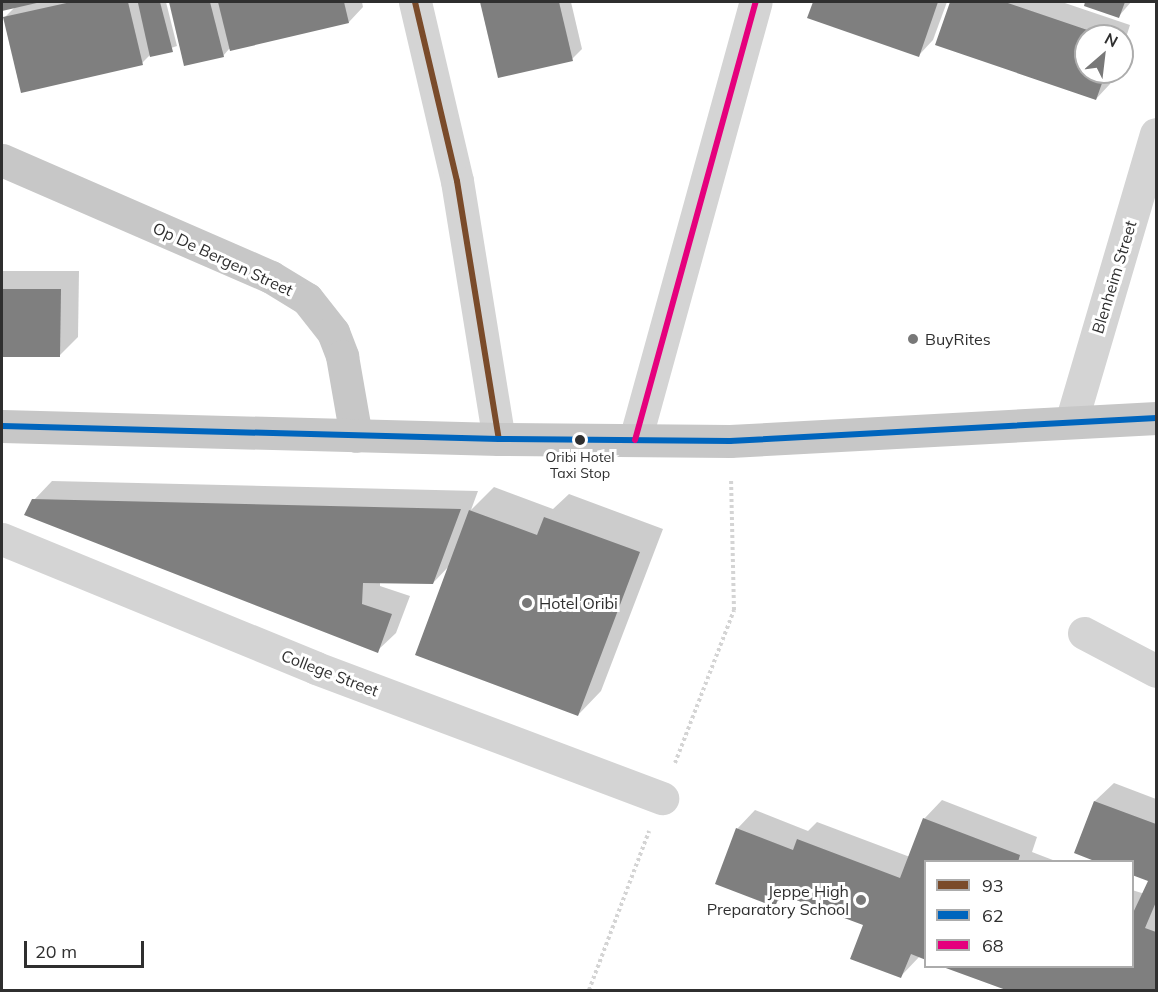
<!DOCTYPE html>
<html>
<head>
<meta charset="utf-8">
<style>
  body { margin:0 }
  #map { position:relative; width:1158px; height:992px; overflow:hidden; background:#fff; font-family:Mulish,sans-serif }
  div>[style] { position:absolute }
  .shadow>* { inset:0; background:#0003 }
  .building>* { inset:0; background:#7f7f7f }
  .path>* { height:4px; margin-top:-2px; transform-origin:0; background:repeating-linear-gradient(90deg,#d4d4d4 0 3px,transparent 0 6px) }
  .minor>* { height:33px; margin:-16.5px; padding:0 16.5px; transform-origin:16.5px; border-radius:16.5px; background:#d4d4d4 }
  .major>* { height:33px; margin:-16.5px; padding:0 16.5px; transform-origin:16.5px; border-radius:16.5px; background:#c7c7c7 }
  .bus-1>* { height:6px; margin:-3px; padding:0 3px; transform-origin:3px; border-radius:3px; background:#7a4b2a }
  .bus-2>* { height:6px; margin:-3px; padding:0 3px; transform-origin:3px; border-radius:3px; background:#0065bd }
  .bus-3>* { height:6px; margin:-3px; padding:0 3px; transform-origin:3px; border-radius:3px; background:#e5007d }
  .dots>* { width:16px; height:16px; translate:-50% -50%; box-sizing:border-box; border:3px solid #fff; border-radius:50% }
  span { translate:-50% -50%; white-space:nowrap; text-align:center; line-height:1.15; -webkit-text-stroke:6px #fff; paint-order:stroke }
  .bus-label { font-size:14px; color:#2f2f2f }
  .street-label { font-size:16px; color:#2f2f2f }
  .poi-label { font-size:16px; color:#2f2f2f }
  .left { translate:0 -50%; text-align:left }
  .right { translate:-100% -50%; text-align:right }
  .frame { position:absolute; inset:0; border:3px solid #2f2f2f; pointer-events:none }
  .legend { position:absolute; left:924px; top:860px; width:210px; height:108px; box-sizing:border-box; background:#fff; border:2px solid #acacac; margin:0; padding:8px 10px; list-style:none; font-size:18px; color:#2f2f2f }
  .legend li { display:flex; align-items:center; gap:12px; height:30px }
  .legend b { width:30px; border:2px solid #acacac }
  .north { position:absolute; left:1074px; top:24px; width:60px; height:60px; box-sizing:border-box; background:#fff; border:2px solid #acacac; border-radius:50%; rotate:28deg; font-size:16px; font-weight:700; line-height:24px; text-align:center; color:#2f2f2f }
  .north::after { content:''; display:block; margin:auto; width:21px; height:27px; background:#787878; clip-path:polygon(50% 0,100% 100%,50% 72%,0 100%) }
  .scale { position:absolute; left:24px; top:941px; width:120px; height:27px; box-sizing:border-box; border:3px solid #2f2f2f; border-top:0; padding-left:8px; font-size:18px; line-height:21px; white-space:nowrap; color:#2f2f2f; -webkit-text-stroke:4px #fff; paint-order:stroke }
</style>
</head>
<body>
<div id="map">
  <div class="shadow">
    <div style="clip-path:polygon(2px 2px,166px 2px,177px 46px,150px 55px,142px 63px,5px 17px,15px 7px,2px 10px)"></div>
    <div style="clip-path:polygon(170px 2px,362px 2px,363px 7px,349px 22px,229px 49px,223px 56px,185px 64px)"></div>
    <div style="clip-path:polygon(481px 2px,571px 2px,582px 49px,572px 59px,499px 76px)"></div>
    <div style="clip-path:polygon(814px 2px,947px 2px,933px 40px,919px 55px,809px 17px)"></div>
    <div style="clip-path:polygon(952px 2px,1062px 2px,1130px 25px,1122px 50px,1122px 36px,1086px 36px,1086px 72px,1114px 72px,1110px 84px,1096px 99px,937px 44px)"></div>
    <div style="clip-path:polygon(1087px 2px,1131px 2px,1119px 16px,1086px 5px)"></div>
    <div style="clip-path:polygon(2px 271px,79px 271px,78px 337px,60px 355px,2px 355px)"></div>
    <div style="clip-path:polygon(52px 481px,478px 491px,471px 510px,494px 487px,553px 509px,569px 494px,663px 529px,601px 691px,578px 715px,450px 565px,433px 583px,380px 582px,380px 586px,410px 596px,396px 633px,377px 651px,34px 500px)"></div>
    <div style="clip-path:polygon(1114px 783px,1156px 799px,1156px 990px,1010px 990px,947px 966px,1132px 966px,1132px 890px,1145px 894px,1150px 880px,1132px 862px,1076px 852px,1095px 801px)"></div>
    <div style="clip-path:polygon(942px 800px,1037px 837px,1032px 852px,1058px 862px,926px 862px,920px 956px,901px 976px,865px 924px,785px 894px,774px 905px,737px 829px,755px 810px,808px 831px,817px 822px,910px 857px,924px 819px)"></div>
  </div>
  <div class="building">
    <div style="clip-path:polygon(2px 2px,41px 2px,2px 11px)"></div>
    <div style="clip-path:polygon(71px 2px,128px 2px,143px 65px,21px 93px,3px 17px)"></div>
    <div style="clip-path:polygon(143px 2px,160px 2px,173px 52px,150px 57px,138px 3px)"></div>
    <div style="clip-path:polygon(169px 2px,210px 2px,224px 57px,184px 66px)"></div>
    <div style="clip-path:polygon(218px 2px,344px 2px,349px 23px,230px 51px)"></div>
    <div style="clip-path:polygon(480px 2px,559px 2px,573px 61px,498px 78px)"></div>
    <div style="clip-path:polygon(813px 2px,938px 2px,919px 57px,807px 18px)"></div>
    <div style="clip-path:polygon(950px 2px,1005px 2px,1105px 36px,1086px 36px,1086px 72px,1106px 72px,1096px 100px,935px 45px)"></div>
    <div style="clip-path:polygon(1085px 2px,1125px 2px,1119px 18px,1084px 6px)"></div>
    <div style="clip-path:polygon(2px 289px,61px 289px,60px 357px,2px 357px)"></div>
    <div style="clip-path:polygon(32px 499px,461px 509px,433px 584px,363px 583px,362px 604px,392px 614px,378px 653px,24px 515px)"></div>
    <div style="clip-path:polygon(469px 510px,537px 535px,544px 517px,640px 552px,578px 716px,415px 655px)"></div>
    <div style="clip-path:polygon(1094px 801px,1156px 824px,1156px 902px,1145px 928px,1156px 932px,1156px 990px,1006px 990px,943px 967px,1132px 966px,1132px 915px,1148px 881px,1132px 875px,1132px 862px,1097px 862px,1074px 853px)"></div>
    <div style="clip-path:polygon(923px 818px,1020px 855px,1018px 862px,926px 862px,926px 960px,911px 954px,901px 978px,850px 959px,863px 925px,780px 894px,775px 907px,715px 884px,736px 828px,793px 850px,797px 839px,900px 878px)"></div>
  </div>
  <div class="path">
    <div style="left:675px;top:763px;width:164px;rotate:-68.9deg"></div>
    <div style="left:734px;top:610px;width:132px;rotate:-91.3deg"></div>
    <div style="left:589px;top:990px;width:170px;rotate:-69.3deg"></div>
  </div>
  <div class="minor">
    <div style="left:415px;top:2px;width:184px;rotate:76.8deg"></div>
    <div style="left:457px;top:181px;width:261px;rotate:80.8deg"></div>
    <div style="left:1072px;top:419px;width:297px;rotate:-73.6deg"></div>
    <div style="left:635px;top:440px;width:454px;rotate:-74.6deg"></div>
    <div style="left:2px;top:539px;width:339px;rotate:22.3deg"></div>
    <div style="left:316px;top:668px;width:370px;rotate:20.6deg"></div>
    <div style="left:1084px;top:633px;width:81px;rotate:27.8deg"></div>
  </div>
  <div class="major">
    <div style="left:2px;top:160px;width:293px;rotate:23.5deg"></div>
    <div style="left:271px;top:277px;width:42px;rotate:31.4deg"></div>
    <div style="left:307px;top:299px;width:42px;rotate:51.8deg"></div>
    <div style="left:333px;top:332px;width:26px;rotate:69deg"></div>
    <div style="left:342px;top:356px;width:81px;rotate:80.1deg"></div>
    <div style="left:2px;top:426px;width:497px;rotate:1.5deg"></div>
    <div style="left:499px;top:439px;width:231px;rotate:0.5deg"></div>
    <div style="left:730px;top:441px;width:427px;rotate:-3.1deg"></div>
  </div>
  <div class="bus-1">
    <div style="left:415px;top:2px;width:184px;rotate:76.8deg"></div>
    <div style="left:457px;top:181px;width:261px;rotate:80.8deg"></div>
  </div>
  <div class="bus-2">
    <div style="left:2px;top:426px;width:497px;rotate:1.5deg"></div>
    <div style="left:499px;top:439px;width:231px;rotate:0.5deg"></div>
    <div style="left:730px;top:441px;width:427px;rotate:-3.1deg"></div>
  </div>
  <div class="bus-3">
    <div style="left:635px;top:440px;width:454px;rotate:-74.6deg"></div>
  </div>
  <div class="dots">
    <div style="left:913px;top:339px;background:#787878"></div>
    <div style="left:580px;top:440px;background:#2f2f2f"></div>
    <div style="left:527px;top:603px;background:#787878"></div>
    <div style="left:861px;top:900px;background:#787878"></div>
  </div>
  <div class="bus-label">
    <span style="left:580px;top:465px">Oribi Hotel<br>Taxi Stop</span>
  </div>
  <div class="street-label">
    <span style="left:223px;top:259px;rotate:25deg">Op De Bergen Street</span>
    <span style="left:1114px;top:277px;rotate:-73deg">Blenheim Street</span>
    <span style="left:330px;top:673px;rotate:21deg">College Street</span>
  </div>
  <div class="poi-label">
    <span class="left" style="left:925px;top:339px">BuyRites</span>
    <span class="left" style="left:539px;top:603px">Hotel Oribi</span>
    <span class="right" style="left:849px;top:900px">Jeppe High<br>Preparatory School</span>
  </div>
  <div class="frame"></div>
  <ul class="legend">
  <li><b style="height:8px;background:#7a4b2a"></b>93</li>
  <li><b style="height:8px;background:#0065bd"></b>62</li>
  <li><b style="height:8px;background:#e5007d"></b>68</li>
  </ul>
  <div class="north">N</div>
  <div class="scale">20 m</div>
</div>
</body>
</html>
